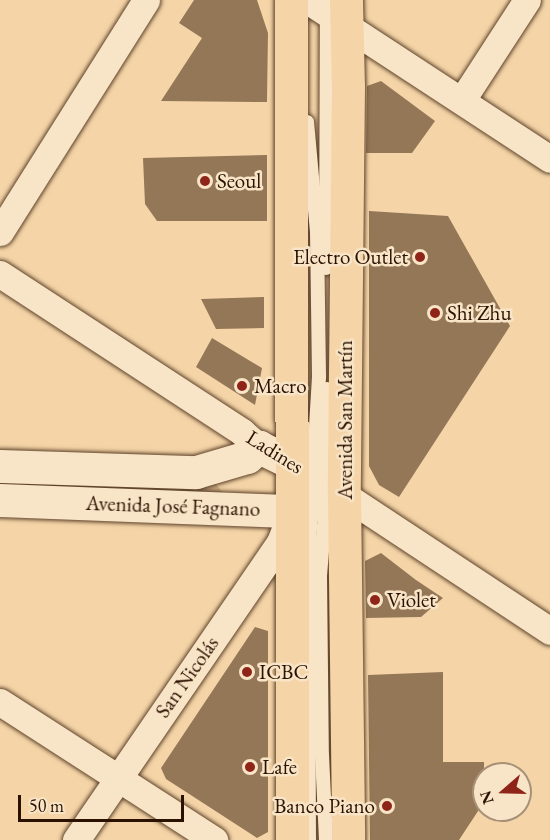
<!DOCTYPE html>
<html>
<head>
<meta charset="utf-8">
<style>
  body { margin:0 }
  #map { position:relative; width:550px; height:840px; overflow:hidden; background:#f5d5a8; font-family:"EB Garamond",serif }
  div>[style] { position:absolute }
  .green>* { inset:0; background:#d3b48b }
  .building>* { inset:0; background:#947757 }
  .roads { filter:drop-shadow(0 0 2px #5e432a) drop-shadow(0 0 2px #5e432a) }
  .lane>* { height:14px; margin:-7px; padding:0 7px; transform-origin:7px; border-radius:7px; background:#f8e4c6 }
  .street>* { height:27px; margin:-13.5px; padding:0 13.5px; transform-origin:13.5px; border-radius:13.5px; background:#f8e4c6 }
  .secondary>* { height:33px; margin:-16.5px; padding:0 16.5px; transform-origin:16.5px; border-radius:16.5px; background:#f8e4c6 }
  .primary>* { height:33px; margin:-16.5px; padding:0 16.5px; transform-origin:16.5px; border-radius:16.5px; background:#f5d5a8 }
  .dots>* { width:16px; height:16px; translate:-50% -50%; box-sizing:border-box; border:3px solid #f8e4c6; border-radius:50% }
  span { translate:-50% -50%; white-space:nowrap; text-align:center; line-height:1.15; -webkit-text-stroke:5px #f8e4c6; paint-order:stroke }
  .poi-label { font-size:21px; color:#2b1200 }
  .left { translate:0 -50%; text-align:left }
  .right { translate:-100% -50%; text-align:right }
  .street-label { font-size:21px; color:#2b1200 }
  .north { position:absolute; left:472px; top:762px; width:60px; height:60px; box-sizing:border-box; background:#f8e4c6; border:2px solid #a69077; border-radius:50%; rotate:250deg; font-size:16px; font-weight:700; line-height:24px; text-align:center; color:#2b1200 }
  .north::after { content:''; display:block; margin:auto; width:21px; height:27px; background:#8f2418; clip-path:polygon(50% 0,100% 100%,50% 72%,0 100%) }
  .scale { position:absolute; left:18px; top:795px; width:166px; height:27px; box-sizing:border-box; border:3px solid #2b1200; border-top:0; padding-left:8px; font-size:18px; line-height:21px; white-space:nowrap; color:#2b1200; -webkit-text-stroke:4px #f8e4c6; paint-order:stroke }
</style>
</head>
<body>
<div id="map">
  <div class="green">
    <div style="clip-path:polygon(0 478px,213px 481px,226px 496px,0 490px)"></div>
  </div>
  <div class="building">
    <div style="clip-path:polygon(194px 0,257px 0,268px 33px,267px 102px,161px 101px,202px 38px,179px 23px)"></div>
    <div style="clip-path:polygon(381px 81px,435px 121px,412px 153px,366px 153px,367px 86px)"></div>
    <div style="clip-path:polygon(267px 155px,267px 221px,157px 221px,145px 204px,143px 158px)"></div>
    <div style="clip-path:polygon(369px 211px,448px 216px,510px 326px,399px 497px,379px 485px,369px 466px)"></div>
    <div style="clip-path:polygon(264px 297px,264px 328px,216px 329px,201px 299px)"></div>
    <div style="clip-path:polygon(212px 338px,262px 368px,255px 405px,196px 367px)"></div>
    <div style="clip-path:polygon(381px 553px,416px 580px,443px 598px,421px 617px,366px 618px,365px 561px)"></div>
    <div style="clip-path:polygon(255px 627px,268px 631px,268px 832px,257px 838px,166px 779px,161px 768px)"></div>
    <div style="clip-path:polygon(443px 672px,443px 762px,484px 762px,484px 802px,459px 840px,370px 840px,368px 675px)"></div>
  </div>
  <div class="roads">
    <div class="lane">
      <div style="left:307px;top:122px;width:110px;rotate:84.8deg"></div>
      <div style="left:317px;top:232px;width:145px;rotate:89.2deg"></div>
      <div style="left:319px;top:377px;width:97px;rotate:93.5deg"></div>
      <div style="left:326px;top:268px;width:257px;rotate:-89.8deg"></div>
      <div style="left:327px;top:389px;width:92px;rotate:90deg"></div>
      <div style="left:326px;top:500px;width:76px;rotate:94.5deg"></div>
      <div style="left:320px;top:576px;width:179px;rotate:89.4deg"></div>
      <div style="left:322px;top:755px;width:85px;rotate:87.3deg"></div>
      <div style="left:309px;top:840px;width:264px;rotate:-90.2deg"></div>
      <div style="left:308px;top:576px;width:71px;rotate:-87.6deg"></div>
    </div>
    <div class="street">
      <div style="left:307px;top:0;width:290px;rotate:33.2deg"></div>
      <div style="left:462px;top:100px;width:119px;rotate:-57deg"></div>
      <div style="left:0;top:232px;width:274px;rotate:-57.8deg"></div>
      <div style="left:0;top:274px;width:289px;rotate:33.1deg"></div>
      <div style="left:242px;top:432px;width:23px;rotate:41deg"></div>
      <div style="left:344px;top:495px;width:247px;rotate:33.4deg"></div>
      <div style="left:0;top:702px;width:255px;rotate:32.8deg"></div>
      <div style="left:76px;top:840px;width:361px;rotate:-55.6deg"></div>
      <div style="left:280px;top:542px;width:28px;rotate:-69deg"></div>
    </div>
    <div class="secondary">
      <div style="left:0;top:466px;width:196px;rotate:1.8deg"></div>
      <div style="left:196px;top:472px;width:53px;rotate:-16.4deg"></div>
      <div style="left:247px;top:457px;width:16px;rotate:-40deg"></div>
      <div style="left:259px;top:447px;width:37px;rotate:26deg"></div>
      <div style="left:292px;top:463px;width:61px;rotate:31.6deg"></div>
      <div style="left:0;top:500px;width:293px;rotate:2.2deg"></div>
      <div style="left:293px;top:511px;width:53px;rotate:-17.4deg"></div>
    </div>
    <div class="primary">
      <div style="left:291px;top:0;width:840px;rotate:89.93deg"></div>
      <div style="left:346px;top:0;width:86px;rotate:88.7deg"></div>
      <div style="left:348px;top:86px;width:409px;rotate:90.6deg"></div>
      <div style="left:344px;top:495px;width:345px;rotate:89.3deg"></div>
    </div>
  </div>
  <div class="dots">
    <div style="left:205px;top:181px;background:#8f2418"></div>
    <div style="left:420px;top:257px;background:#8f2418"></div>
    <div style="left:435px;top:313px;background:#8f2418"></div>
    <div style="left:242px;top:386px;background:#8f2418"></div>
    <div style="left:375px;top:600px;background:#8f2418"></div>
    <div style="left:247px;top:672px;background:#8f2418"></div>
    <div style="left:250px;top:767px;background:#8f2418"></div>
    <div style="left:387px;top:806px;background:#8f2418"></div>
  </div>
  <div class="poi-label">
    <span class="left" style="left:217px;top:181px">Seoul</span>
    <span class="right" style="left:408px;top:257px">Electro Outlet</span>
    <span class="left" style="left:447px;top:313px">Shi Zhu</span>
    <span class="left" style="left:254px;top:386px">Macro</span>
    <span class="left" style="left:387px;top:600px">Violet</span>
    <span class="left" style="left:259px;top:672px">ICBC</span>
    <span class="left" style="left:262px;top:767px">Lafe</span>
    <span class="right" style="left:375px;top:806px">Banco Piano</span>
  </div>
  <div class="street-label">
    <span style="left:345px;top:420px;rotate:-90deg">Avenida San Martín</span>
    <span style="left:275px;top:452px;rotate:32deg">Ladines</span>
    <span style="left:173px;top:506px;rotate:2deg">Avenida José Fagnano</span>
    <span style="left:187px;top:677px;rotate:-55deg">San Nicolás</span>
  </div>
  <div class="north">N</div>
  <div class="scale">50 m</div>
</div>
</body>
</html>
